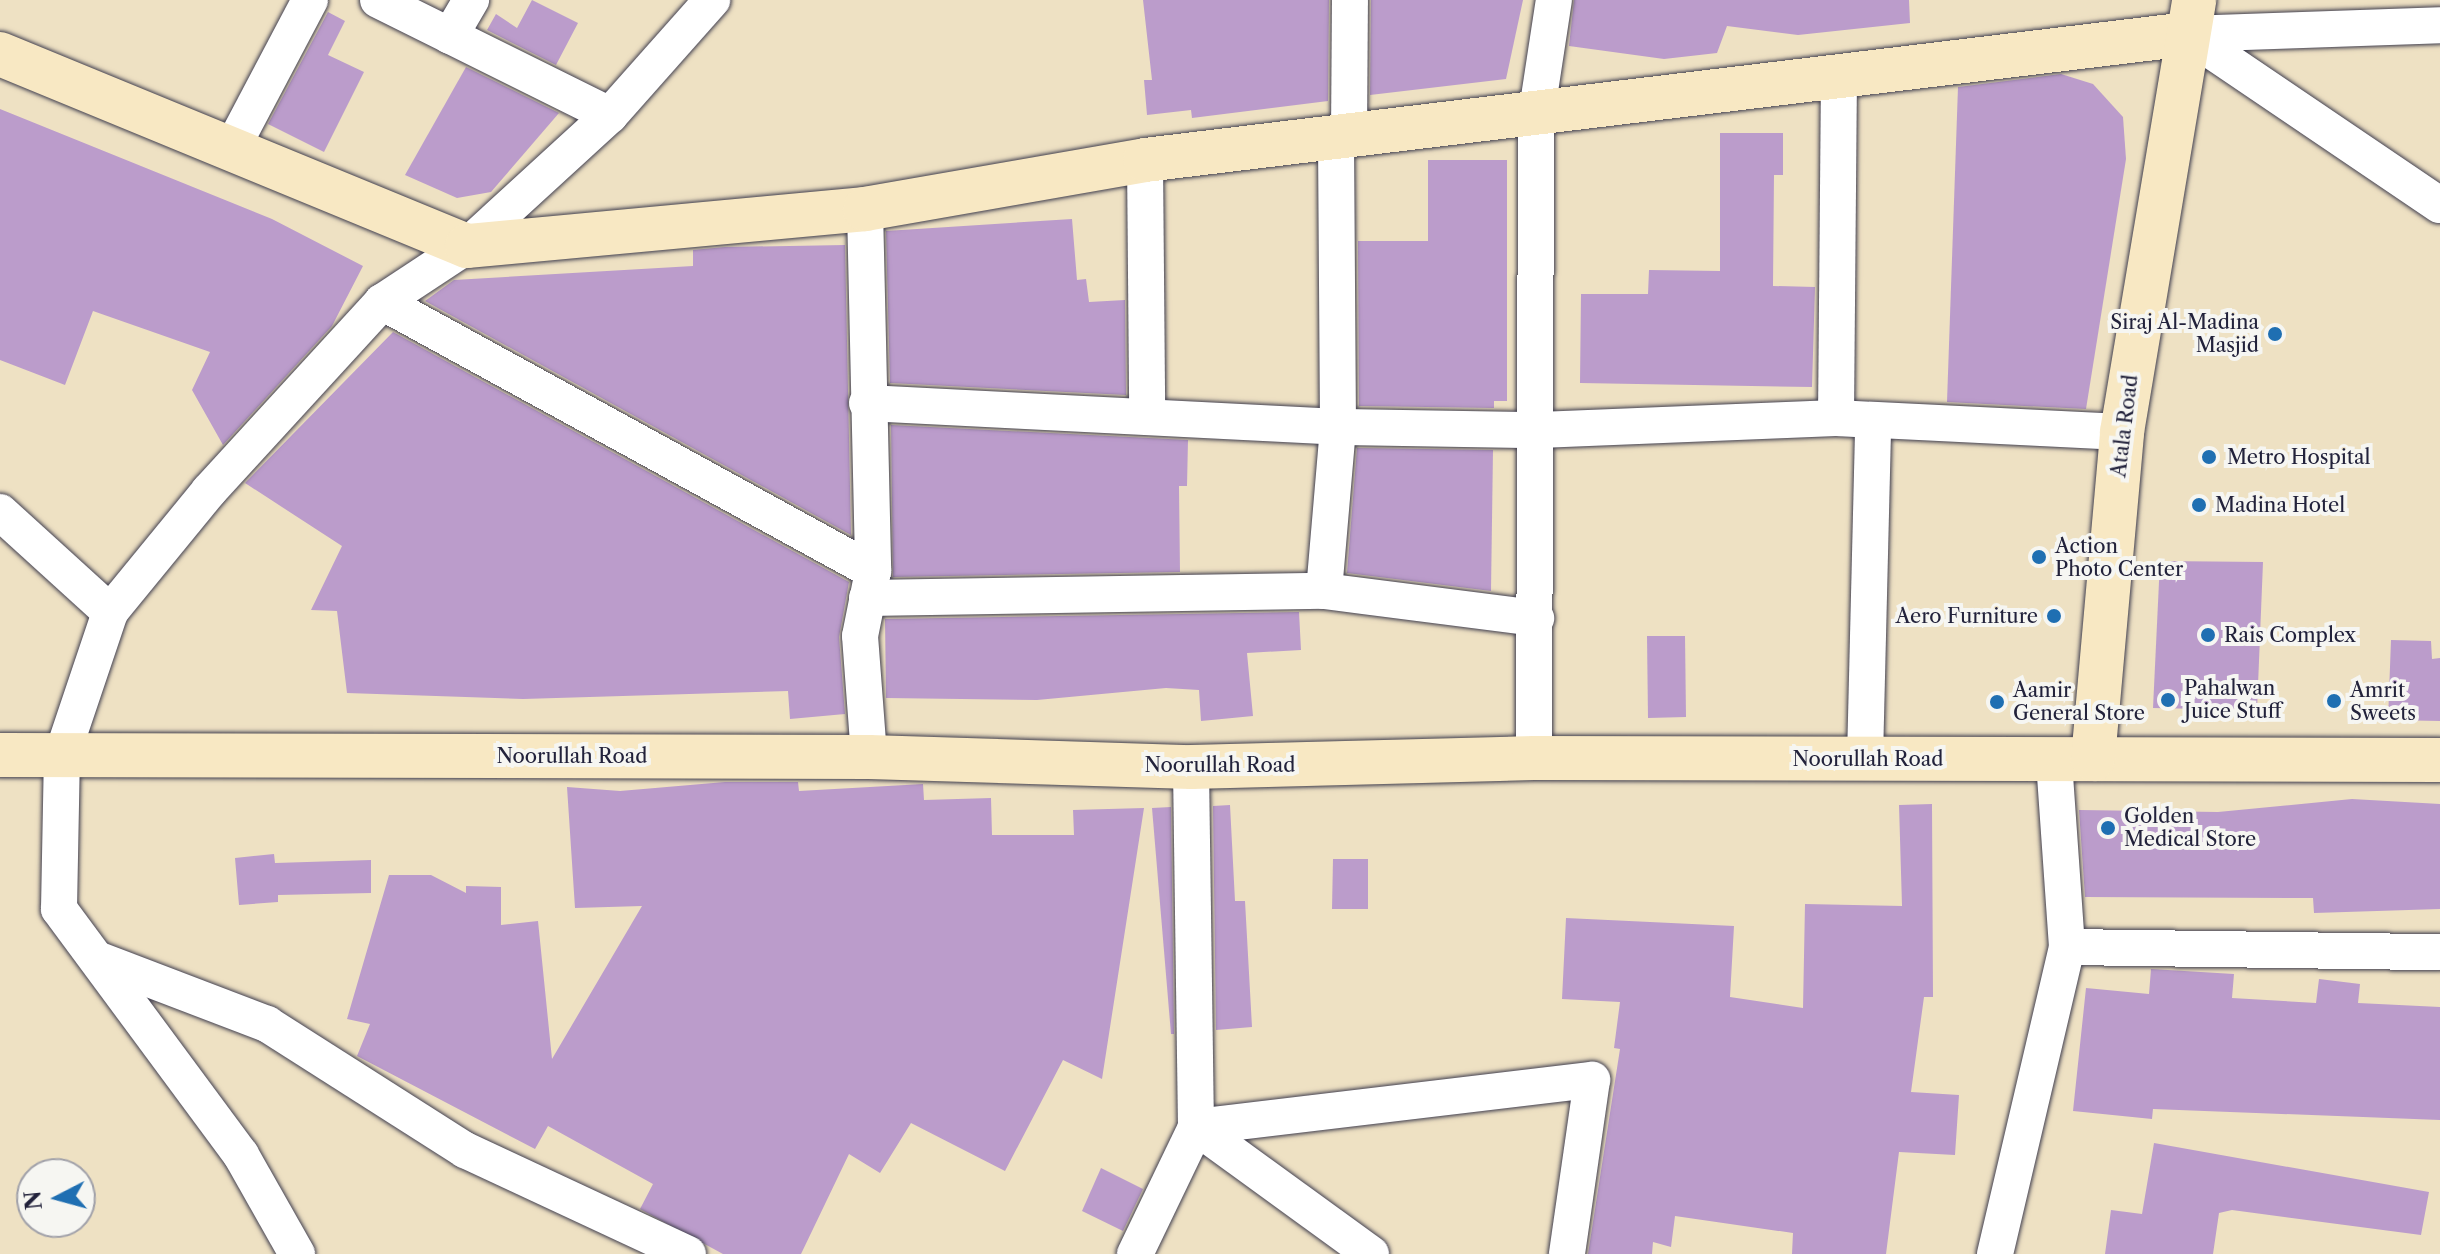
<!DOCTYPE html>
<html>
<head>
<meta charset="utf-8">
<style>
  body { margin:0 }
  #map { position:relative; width:2440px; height:1254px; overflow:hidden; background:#eee1c3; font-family:"Libre Caslon Text",serif }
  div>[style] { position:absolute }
  .building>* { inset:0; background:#bb9ccb }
  .roads { filter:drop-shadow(0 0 2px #413f4f) drop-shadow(0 0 2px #413f4f) }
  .street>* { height:36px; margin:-18px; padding:0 18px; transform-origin:18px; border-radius:18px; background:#fff }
  .secondary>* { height:44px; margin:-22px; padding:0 22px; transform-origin:22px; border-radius:22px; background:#f8e8c3 }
  .dots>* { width:22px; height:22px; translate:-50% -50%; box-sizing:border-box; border:4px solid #f6f6f2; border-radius:50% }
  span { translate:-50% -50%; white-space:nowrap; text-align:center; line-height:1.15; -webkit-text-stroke:8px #f6f6f2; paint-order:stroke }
  .poi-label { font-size:20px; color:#22223b }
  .right { translate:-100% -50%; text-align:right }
  .left { translate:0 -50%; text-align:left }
  .street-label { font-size:20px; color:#22223b }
  .north { position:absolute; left:16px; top:1158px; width:80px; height:80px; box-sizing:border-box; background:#f6f6f2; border:2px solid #a1a1a9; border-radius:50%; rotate:264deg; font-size:22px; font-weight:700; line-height:32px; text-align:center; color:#22223b }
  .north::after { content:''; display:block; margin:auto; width:28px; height:36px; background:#1f6fb2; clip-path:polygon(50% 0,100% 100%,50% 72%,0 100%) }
</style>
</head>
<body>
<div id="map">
  <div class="building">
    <div style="clip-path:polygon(532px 0,578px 23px,556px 65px,487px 30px,496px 14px,517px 28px)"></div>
    <div style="clip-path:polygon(1143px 0,1329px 0,1328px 101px,1192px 118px,1191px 110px,1147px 115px,1144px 80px,1152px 80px)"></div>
    <div style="clip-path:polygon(1371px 0,1523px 0,1506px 79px,1370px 95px)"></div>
    <div style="clip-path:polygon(1574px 0,1909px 0,1910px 23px,1798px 35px,1727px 26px,1717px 53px,1664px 59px,1569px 46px)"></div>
    <div style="clip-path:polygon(328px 12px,345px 21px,328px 55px,364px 72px,324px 152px,268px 124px)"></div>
    <div style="clip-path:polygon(466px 67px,559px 113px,491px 192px,457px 198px,405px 175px)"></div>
    <div style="clip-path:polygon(2061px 74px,2093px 84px,2123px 117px,2126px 159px,2086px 409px,1947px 402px,1958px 87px)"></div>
    <div style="clip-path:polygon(0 109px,272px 219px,363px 266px,332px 326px,223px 445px,192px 390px,210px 352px,93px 311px,65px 385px,0 360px)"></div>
    <div style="clip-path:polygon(1720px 133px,1783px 133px,1783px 175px,1774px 175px,1773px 286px,1815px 287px,1812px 387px,1580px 383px,1581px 294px,1648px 294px,1649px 270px,1720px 271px)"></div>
    <div style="clip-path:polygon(1428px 160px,1507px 160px,1507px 401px,1494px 401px,1494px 408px,1359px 406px,1358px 241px,1428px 241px)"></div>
    <div style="clip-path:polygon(1072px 219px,1077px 280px,1086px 279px,1089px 302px,1125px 300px,1126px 395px,890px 383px,886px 231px)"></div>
    <div style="clip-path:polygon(845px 245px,851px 535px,425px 301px,454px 280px,693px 266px,693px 250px,725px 247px)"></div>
    <div style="clip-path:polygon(393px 332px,849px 582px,839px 637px,845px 714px,790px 719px,788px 691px,523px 699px,347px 693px,337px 611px,311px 610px,342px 546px,245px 483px)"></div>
    <div style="clip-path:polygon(891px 425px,1188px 440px,1187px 486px,1179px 486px,1180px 572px,893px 577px)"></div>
    <div style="clip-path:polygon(1357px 448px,1493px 450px,1491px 591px,1347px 573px)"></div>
    <div style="clip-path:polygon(2160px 561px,2263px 562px,2257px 710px,2153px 708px)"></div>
    <div style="clip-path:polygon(1299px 612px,1301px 650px,1247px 653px,1253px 716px,1201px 721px,1199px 690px,1166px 688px,1037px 700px,886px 698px,885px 619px)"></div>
    <div style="clip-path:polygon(1647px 636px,1685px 636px,1686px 717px,1648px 718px)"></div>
    <div style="clip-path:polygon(2391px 640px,2431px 641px,2432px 659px,2440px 658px,2440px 721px,2388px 720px)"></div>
    <div style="clip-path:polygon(725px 782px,798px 782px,799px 791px,923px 784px,924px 800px,991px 798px,992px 835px,1074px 835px,1073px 810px,1144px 808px,1102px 1079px,1063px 1060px,1005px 1171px,911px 1123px,880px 1173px,849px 1154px,801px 1254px,723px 1254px,640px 1209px,653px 1184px,548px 1126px,535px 1149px,357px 1056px,370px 1024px,347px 1019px,389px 875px,431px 875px,466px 893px,466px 886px,501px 887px,501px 925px,538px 921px,552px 1059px,642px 906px,575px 908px,567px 787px,620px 791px)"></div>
    <div style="clip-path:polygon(2352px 799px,2440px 804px,2440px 909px,2314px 913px,2313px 898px,2085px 897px,2079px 810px,2218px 812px)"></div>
    <div style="clip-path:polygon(1932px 804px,1933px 997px,1924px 997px,1911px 1092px,1959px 1095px,1955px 1155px,1899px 1152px,1886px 1254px,1792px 1254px,1793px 1233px,1675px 1216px,1671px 1247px,1653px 1242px,1652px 1254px,1588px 1254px,1620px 1049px,1614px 1048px,1620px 1002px,1562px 999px,1566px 918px,1734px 926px,1730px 997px,1803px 1008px,1805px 904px,1902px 906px,1899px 805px)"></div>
    <div style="clip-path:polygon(1230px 805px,1235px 901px,1245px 901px,1252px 1027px,1216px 1030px,1213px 806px)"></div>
    <div style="clip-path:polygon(1171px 807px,1174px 1034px,1171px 1034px,1152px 808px)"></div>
    <div style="clip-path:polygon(274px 854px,275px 863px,371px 860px,371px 893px,278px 895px,278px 902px,239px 905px,235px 858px)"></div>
    <div style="clip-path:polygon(1333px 859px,1368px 859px,1368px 909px,1332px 909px)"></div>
    <div style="clip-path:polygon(2151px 969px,2234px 974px,2232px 998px,2316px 1003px,2319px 979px,2360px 984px,2358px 1003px,2440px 1007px,2440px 1120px,2153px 1109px,2152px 1119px,2073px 1111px,2086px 988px,2149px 994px)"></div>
    <div style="clip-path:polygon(2154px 1143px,2429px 1192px,2421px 1235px,2232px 1210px,2219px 1213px,2213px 1254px,2105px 1254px,2111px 1210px,2142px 1214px)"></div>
    <div style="clip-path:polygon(1101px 1168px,1143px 1189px,1123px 1231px,1082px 1211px)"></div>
  </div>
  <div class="roads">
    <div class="street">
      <div style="left:378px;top:0;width:259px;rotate:26.4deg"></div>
      <div style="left:2187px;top:34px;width:305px;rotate:34.1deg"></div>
      <div style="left:2187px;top:34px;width:253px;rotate:-2deg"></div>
      <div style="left:450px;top:36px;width:42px;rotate:-59.7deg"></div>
      <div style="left:1349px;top:136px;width:136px;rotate:-89.6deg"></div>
      <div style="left:232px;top:148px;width:167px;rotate:-62.2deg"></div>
      <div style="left:1145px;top:160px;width:252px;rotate:89.5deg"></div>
      <div style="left:865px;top:209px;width:362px;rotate:88.7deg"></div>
      <div style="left:873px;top:571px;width:66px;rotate:101.3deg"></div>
      <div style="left:860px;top:636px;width:121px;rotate:85.7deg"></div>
      <div style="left:382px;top:302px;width:560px;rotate:28.72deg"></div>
      <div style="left:867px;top:403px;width:472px;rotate:2.9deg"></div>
      <div style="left:1338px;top:427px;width:201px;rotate:0.9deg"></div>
      <div style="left:1539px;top:430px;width:297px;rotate:-2.3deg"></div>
      <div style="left:1836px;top:418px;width:286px;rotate:2.8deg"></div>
      <div style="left:1836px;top:418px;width:342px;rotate:-89.5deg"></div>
      <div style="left:0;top:512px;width:149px;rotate:42.3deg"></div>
      <div style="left:1324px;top:591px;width:165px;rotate:-85.1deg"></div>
      <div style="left:1338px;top:427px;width:289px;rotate:-90.4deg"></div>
      <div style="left:867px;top:598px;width:457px;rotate:-0.9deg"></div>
      <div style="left:1324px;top:591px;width:214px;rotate:7.3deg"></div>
      <div style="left:1534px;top:758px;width:641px;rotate:-89.82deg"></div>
      <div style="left:1536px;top:117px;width:118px;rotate:-81.3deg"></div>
      <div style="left:1865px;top:759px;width:337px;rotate:-88.6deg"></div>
      <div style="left:2067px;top:947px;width:373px;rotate:0.8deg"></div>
      <div style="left:102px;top:961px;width:177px;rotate:20.9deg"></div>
      <div style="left:267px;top:1024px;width:235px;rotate:32.5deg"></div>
      <div style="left:465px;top:1150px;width:246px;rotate:25deg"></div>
      <div style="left:297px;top:1254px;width:114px;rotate:-119.5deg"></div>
      <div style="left:241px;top:1155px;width:306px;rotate:-126.5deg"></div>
      <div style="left:59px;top:909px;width:154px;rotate:-88.9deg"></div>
      <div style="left:62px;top:755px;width:151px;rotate:-71.4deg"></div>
      <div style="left:110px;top:612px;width:156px;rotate:-50.7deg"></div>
      <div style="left:209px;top:491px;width:256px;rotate:-47.5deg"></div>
      <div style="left:382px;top:302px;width:102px;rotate:-33.4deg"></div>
      <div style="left:467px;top:246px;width:194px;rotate:-42.5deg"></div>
      <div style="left:610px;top:115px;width:154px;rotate:-48.4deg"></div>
      <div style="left:1135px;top:1254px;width:141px;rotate:-64.3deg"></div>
      <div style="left:1196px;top:1127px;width:360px;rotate:-90.8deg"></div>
      <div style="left:1371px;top:1254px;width:216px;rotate:-144deg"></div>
      <div style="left:1196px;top:1127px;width:399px;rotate:-6.8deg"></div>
      <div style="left:1592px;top:1080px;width:176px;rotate:98.2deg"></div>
      <div style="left:1995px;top:1254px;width:315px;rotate:-76.8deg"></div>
      <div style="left:2067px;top:947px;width:188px;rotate:-94deg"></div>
    </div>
    <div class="secondary">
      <div style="left:0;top:54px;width:505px;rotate:22.35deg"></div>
      <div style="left:467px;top:246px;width:400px;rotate:-5.3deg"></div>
      <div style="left:865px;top:209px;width:284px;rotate:-9.9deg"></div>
      <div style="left:1145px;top:160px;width:1050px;rotate:-6.89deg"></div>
      <div style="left:0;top:755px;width:869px;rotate:0.13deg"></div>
      <div style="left:869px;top:757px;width:322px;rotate:1.8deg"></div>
      <div style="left:1191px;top:767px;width:343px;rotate:-1.5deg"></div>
      <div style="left:1534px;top:758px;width:906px;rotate:0.13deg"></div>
      <div style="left:2093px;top:759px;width:328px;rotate:-84.9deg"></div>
      <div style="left:2122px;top:432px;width:438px;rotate:-80.5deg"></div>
    </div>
  </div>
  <div class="dots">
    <div style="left:2275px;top:334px;background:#1f6fb2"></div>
    <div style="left:2209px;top:457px;background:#1f6fb2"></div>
    <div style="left:2199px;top:505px;background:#1f6fb2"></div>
    <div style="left:2039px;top:557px;background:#1f6fb2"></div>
    <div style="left:2054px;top:616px;background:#1f6fb2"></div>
    <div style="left:2208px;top:635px;background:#1f6fb2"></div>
    <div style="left:2168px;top:700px;background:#1f6fb2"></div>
    <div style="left:2334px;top:701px;background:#1f6fb2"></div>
    <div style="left:1997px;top:702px;background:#1f6fb2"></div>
    <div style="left:2108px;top:828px;background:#1f6fb2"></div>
  </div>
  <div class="poi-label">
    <span class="right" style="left:2259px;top:334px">Siraj Al-Madina<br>Masjid</span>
    <span class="left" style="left:2227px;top:457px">Metro Hospital</span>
    <span class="left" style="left:2215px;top:505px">Madina Hotel</span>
    <span class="left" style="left:2055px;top:558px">Action<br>Photo Center</span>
    <span class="right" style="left:2038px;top:616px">Aero Furniture</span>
    <span class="left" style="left:2224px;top:635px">Rais Complex</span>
    <span class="left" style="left:2184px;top:700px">Pahalwan<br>Juice Stuff</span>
    <span class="left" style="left:2013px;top:702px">Aamir<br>General Store</span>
    <span class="left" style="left:2350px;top:702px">Amrit<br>Sweets</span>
    <span class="left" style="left:2124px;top:828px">Golden<br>Medical Store</span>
  </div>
  <div class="street-label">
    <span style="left:2125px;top:426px;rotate:-83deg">Atala Road</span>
    <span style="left:572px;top:756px">Noorullah Road</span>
    <span style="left:1868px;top:759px">Noorullah Road</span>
    <span style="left:1220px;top:765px">Noorullah Road</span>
  </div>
  <div class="north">N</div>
</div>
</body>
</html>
